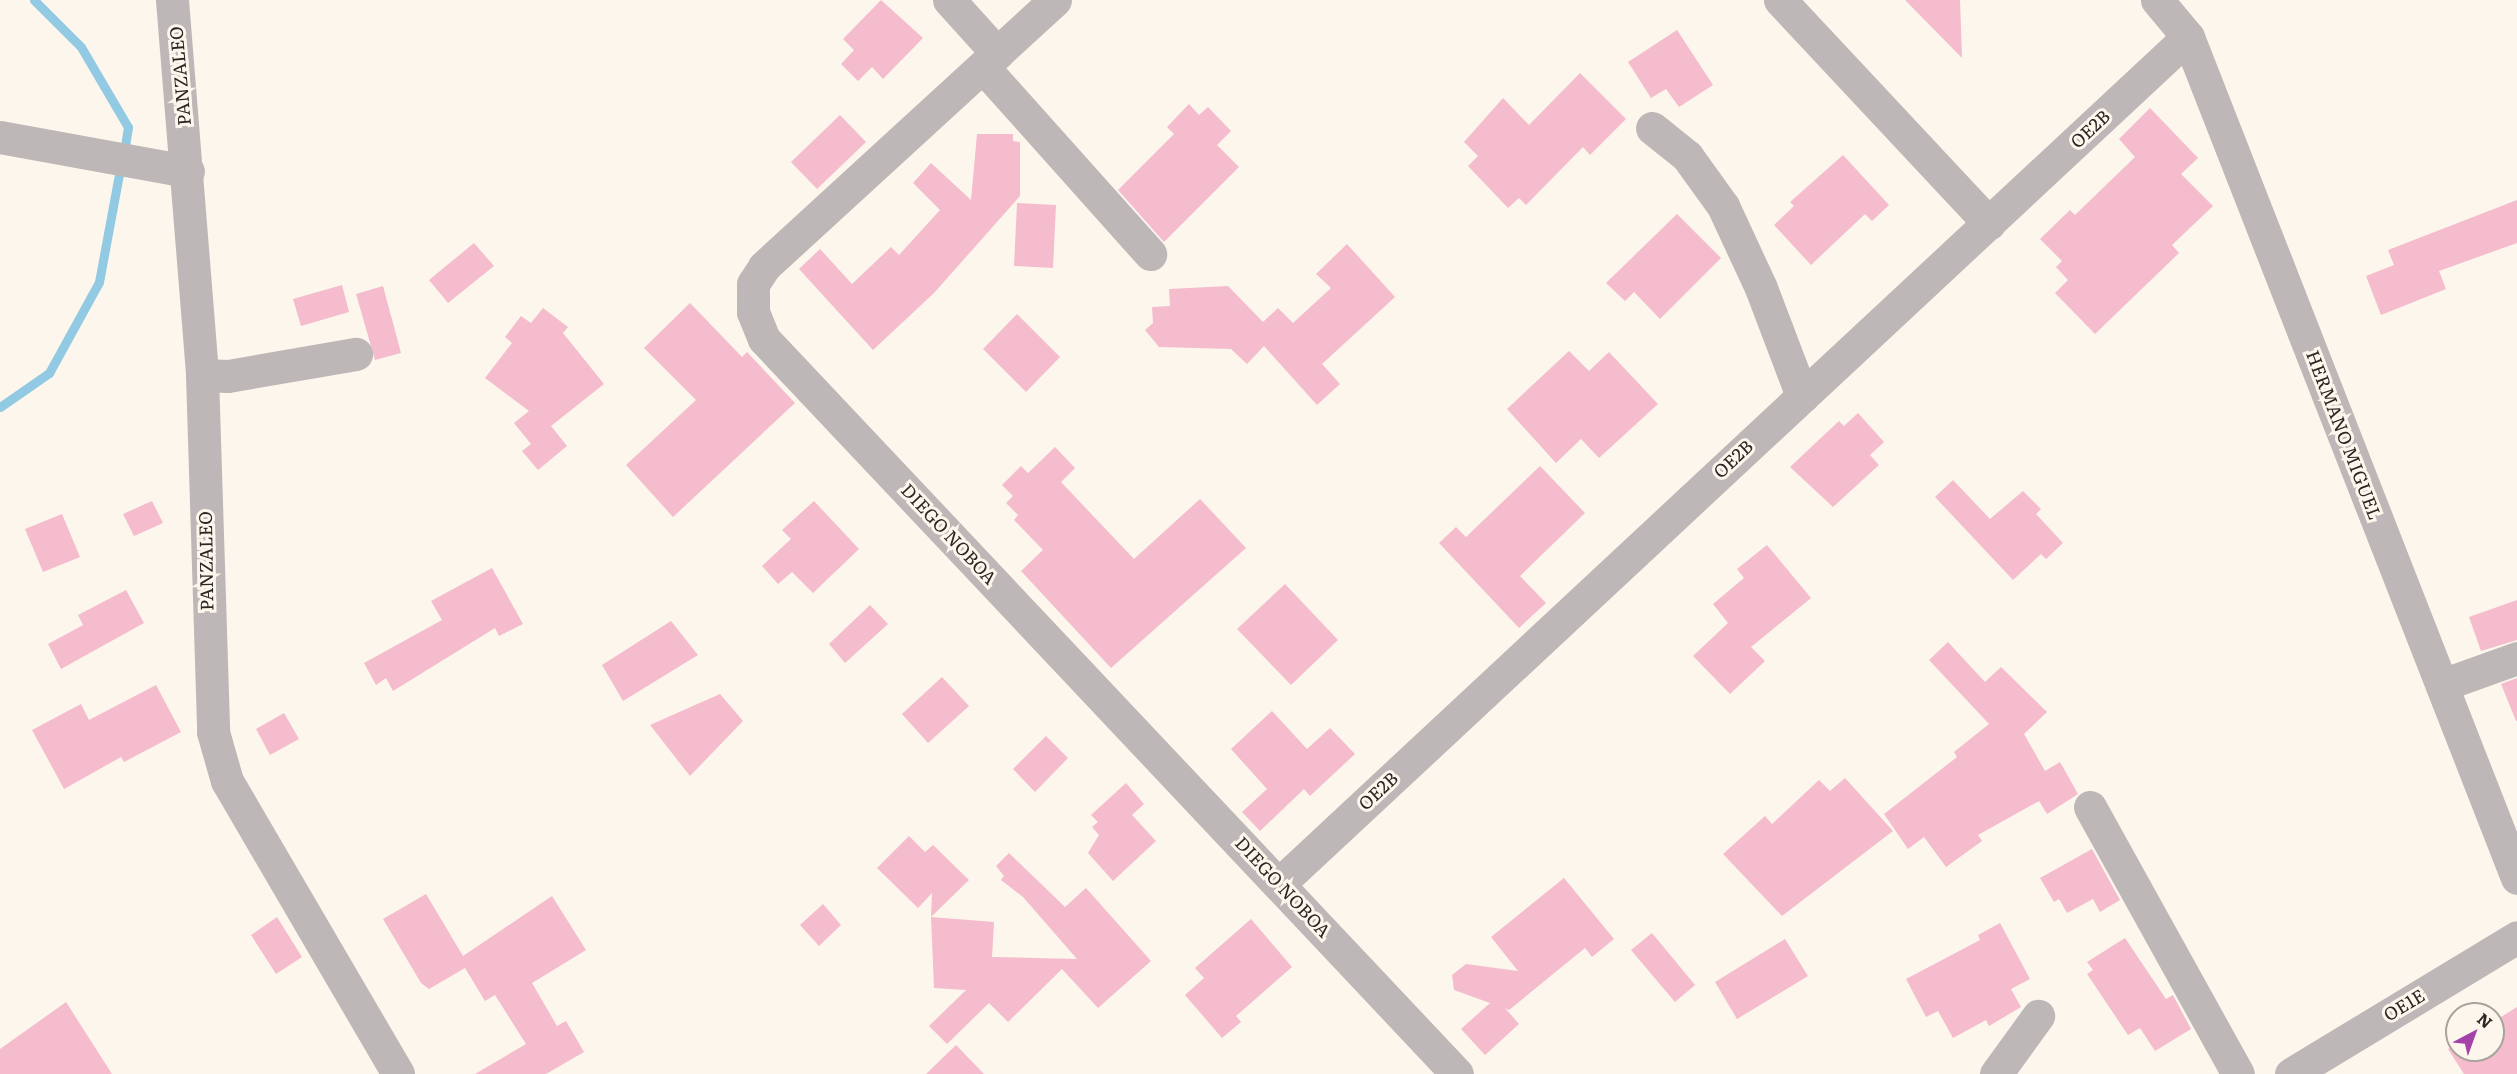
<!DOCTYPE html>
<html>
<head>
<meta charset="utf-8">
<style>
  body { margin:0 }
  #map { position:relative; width:2517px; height:1074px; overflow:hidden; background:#fdf6ed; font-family:Literata,serif }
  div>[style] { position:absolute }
  .stream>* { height:9px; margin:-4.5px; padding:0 4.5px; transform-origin:4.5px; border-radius:4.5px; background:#92cae4 }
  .building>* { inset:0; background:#f4bccc }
  .minor>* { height:33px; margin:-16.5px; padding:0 16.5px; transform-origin:16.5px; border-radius:16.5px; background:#bdb8b7 }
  span { translate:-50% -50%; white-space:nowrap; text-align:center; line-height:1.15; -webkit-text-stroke:6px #fdf6ed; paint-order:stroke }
  .street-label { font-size:18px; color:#292623 }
  .north { position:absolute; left:2445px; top:1002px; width:60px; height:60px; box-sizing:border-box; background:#fdf6ed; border:2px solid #a8a39c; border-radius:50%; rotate:41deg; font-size:16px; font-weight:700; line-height:24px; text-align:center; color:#292623 }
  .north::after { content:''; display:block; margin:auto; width:21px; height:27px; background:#a542a8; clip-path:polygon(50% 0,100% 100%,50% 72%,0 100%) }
</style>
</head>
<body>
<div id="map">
  <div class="stream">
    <div style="left:34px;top:0;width:66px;rotate:45deg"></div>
    <div style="left:81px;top:47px;width:93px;rotate:59.6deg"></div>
    <div style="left:128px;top:127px;width:24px;rotate:99deg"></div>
    <div style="left:0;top:407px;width:60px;rotate:-34.8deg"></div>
    <div style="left:49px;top:373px;width:104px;rotate:-61.2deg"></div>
    <div style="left:99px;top:282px;width:115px;rotate:-79.5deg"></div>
  </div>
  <div class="building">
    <div style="clip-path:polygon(881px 0,923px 38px,883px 79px,872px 67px,858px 81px,841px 64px,854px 50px,843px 39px)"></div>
    <div style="clip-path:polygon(1905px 0,1960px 0,1962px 58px)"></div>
    <div style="clip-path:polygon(1677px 30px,1713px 85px,1679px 107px,1666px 89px,1651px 98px,1628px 62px)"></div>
    <div style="clip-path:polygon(1580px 73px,1626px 119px,1590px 155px,1583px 147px,1526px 205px,1519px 198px,1508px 208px,1468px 166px,1478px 156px,1464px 142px,1503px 98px,1529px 125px)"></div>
    <div style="clip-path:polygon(1189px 104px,1199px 115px,1208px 107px,1231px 131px,1217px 145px,1239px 167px,1164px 242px,1118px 190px,1174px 134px,1167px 127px)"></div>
    <div style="clip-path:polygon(2150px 108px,2198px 158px,2181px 174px,2213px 206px,2172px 245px,2179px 253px,2095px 334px,2055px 293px,2068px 280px,2056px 267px,2062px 261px,2040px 239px,2070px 210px,2075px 215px,2135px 157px,2119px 139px)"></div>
    <div style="clip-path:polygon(840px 115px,866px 142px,817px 189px,791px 162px)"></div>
    <div style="clip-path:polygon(977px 134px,1013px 134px,1013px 141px,1020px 142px,1020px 196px,934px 293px,873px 350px,799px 269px,820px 249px,852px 284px,891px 247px,899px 255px,940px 210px,913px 183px,931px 163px,971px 200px)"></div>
    <div style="clip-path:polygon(1843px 155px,1889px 205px,1872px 221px,1865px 214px,1811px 265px,1774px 225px,1794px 206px,1790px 202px)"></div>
    <div style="clip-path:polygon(2517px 200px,2517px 243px,2439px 271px,2446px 289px,2381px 315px,2366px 276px,2394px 265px,2388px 250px)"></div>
    <div style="clip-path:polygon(1017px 203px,1056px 205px,1053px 268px,1014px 266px)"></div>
    <div style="clip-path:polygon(1677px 214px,1721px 258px,1660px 319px,1634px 292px,1625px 301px,1606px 283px)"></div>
    <div style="clip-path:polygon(474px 243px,494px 266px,448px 303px,429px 280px)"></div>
    <div style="clip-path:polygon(1347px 244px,1395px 297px,1322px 364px,1340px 384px,1317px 405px,1264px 346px,1247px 364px,1231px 349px,1159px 347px,1145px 330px,1153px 323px,1152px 307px,1170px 306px,1169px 289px,1228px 286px,1263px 322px,1278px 308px,1293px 323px,1331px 288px,1316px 274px)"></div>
    <div style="clip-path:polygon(342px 285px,349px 312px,301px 326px,293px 299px)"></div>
    <div style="clip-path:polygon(383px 286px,401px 353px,375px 360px,356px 294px)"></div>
    <div style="clip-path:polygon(690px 303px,742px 357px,747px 352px,795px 403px,673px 517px,626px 465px,696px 400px,644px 348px)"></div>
    <div style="clip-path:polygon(543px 308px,568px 327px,563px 333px,604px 384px,551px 426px,567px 446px,538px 470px,522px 451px,531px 444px,514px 423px,529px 411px,485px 378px,512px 343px,505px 337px,521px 316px,531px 323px)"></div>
    <div style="clip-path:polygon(1017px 314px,1060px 357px,1026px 392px,983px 349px)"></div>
    <div style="clip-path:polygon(1569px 351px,1589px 371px,1609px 352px,1658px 404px,1599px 458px,1581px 439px,1556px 463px,1507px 409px)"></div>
    <div style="clip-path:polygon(1858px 413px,1884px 442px,1870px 455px,1879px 465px,1833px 507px,1790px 467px,1839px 421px,1844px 426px)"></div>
    <div style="clip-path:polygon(1055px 447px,1075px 468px,1061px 482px,1134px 559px,1200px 499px,1246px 548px,1111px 668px,1021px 571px,1043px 550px,1014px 520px,1018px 515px,1006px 503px,1013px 496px,1002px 485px,1021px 466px,1028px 473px)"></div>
    <div style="clip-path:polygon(1540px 466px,1585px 513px,1520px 576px,1546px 603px,1519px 628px,1439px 543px,1456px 527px,1466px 537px)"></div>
    <div style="clip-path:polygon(1953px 480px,1990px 519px,2023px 491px,2041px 509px,2036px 514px,2063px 543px,2046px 559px,2041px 554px,2013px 580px,1935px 497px)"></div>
    <div style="clip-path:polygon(152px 501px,163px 523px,134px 536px,123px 514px)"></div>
    <div style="clip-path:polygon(814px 501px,859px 549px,813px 593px,792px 572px,778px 584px,762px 566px,791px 539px,782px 530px)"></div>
    <div style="clip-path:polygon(62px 514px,80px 557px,43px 572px,25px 529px)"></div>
    <div style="clip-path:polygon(1767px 545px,1811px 598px,1751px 647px,1765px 661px,1730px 694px,1693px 656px,1728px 623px,1713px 604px,1744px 578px,1737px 569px)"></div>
    <div style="clip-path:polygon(492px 568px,523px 624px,499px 636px,495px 628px,393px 691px,386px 678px,376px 685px,364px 663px,442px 620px,431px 601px)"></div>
    <div style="clip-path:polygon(1285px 584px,1338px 640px,1291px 685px,1237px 629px)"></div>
    <div style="clip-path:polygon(126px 590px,144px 623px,61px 669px,48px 644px,83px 625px,78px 615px)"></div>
    <div style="clip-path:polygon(2517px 600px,2517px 640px,2481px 651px,2469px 617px)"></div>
    <div style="clip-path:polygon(870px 605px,888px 624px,845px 663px,829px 644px)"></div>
    <div style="clip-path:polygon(671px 621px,698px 655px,623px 701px,602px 665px)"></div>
    <div style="clip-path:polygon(1948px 642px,1985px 682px,2001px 667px,2047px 712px,2024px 734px,2045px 771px,2060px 762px,2078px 794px,2047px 814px,2039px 801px,1978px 835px,1982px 841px,1946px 867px,1924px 837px,1908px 849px,1884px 814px,1957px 757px,1954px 752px,1989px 724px,1929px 660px)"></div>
    <div style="clip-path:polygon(942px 677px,969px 706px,928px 743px,902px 714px)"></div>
    <div style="clip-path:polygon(2517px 678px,2517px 721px,2516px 721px,2501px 684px)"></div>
    <div style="clip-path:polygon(156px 685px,181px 732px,124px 762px,121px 757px,64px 789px,32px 730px,81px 704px,89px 720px)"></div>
    <div style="clip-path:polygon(720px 694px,743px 721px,690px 776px,650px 725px)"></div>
    <div style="clip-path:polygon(1272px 711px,1307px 749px,1330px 728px,1355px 754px,1310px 796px,1304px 789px,1260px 831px,1242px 812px,1267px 789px,1231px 749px)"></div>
    <div style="clip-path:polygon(284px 713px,299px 739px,270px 755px,256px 729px)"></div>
    <div style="clip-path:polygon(1046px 736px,1068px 758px,1035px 792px,1013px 769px)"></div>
    <div style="clip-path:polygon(1845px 778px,1893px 831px,1782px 916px,1723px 854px,1765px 816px,1772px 824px,1819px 780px,1830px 791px)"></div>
    <div style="clip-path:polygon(1126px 783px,1144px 804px,1132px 815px,1156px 841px,1113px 881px,1088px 853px,1099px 835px,1092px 827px,1098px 822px,1091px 815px)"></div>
    <div style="clip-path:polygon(909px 836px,925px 852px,933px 845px,969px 880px,931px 917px,932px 893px,918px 908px,877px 868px)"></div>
    <div style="clip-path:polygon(2092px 849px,2120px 900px,2100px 912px,2093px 899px,2067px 913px,2059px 899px,2054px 902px,2040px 878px)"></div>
    <div style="clip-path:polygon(1009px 853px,1065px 907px,1086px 888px,1151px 961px,1098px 1008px,1062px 969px,1008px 1022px,989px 1003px,947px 1044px,929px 1026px,966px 990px,934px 988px,931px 917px,994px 922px,992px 957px,1077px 959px,1023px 897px,1001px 880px,1004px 876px,996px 866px)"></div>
    <div style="clip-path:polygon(1564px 878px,1614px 939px,1592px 957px,1585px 948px,1509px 1010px,1505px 1008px,1519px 1024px,1485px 1055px,1461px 1029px,1490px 1003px,1454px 990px,1452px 975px,1466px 964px,1518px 971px,1491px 937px)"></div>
    <div style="clip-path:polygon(426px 894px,463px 956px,552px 896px,586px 950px,532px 983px,557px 1026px,566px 1021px,584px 1052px,546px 1074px,475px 1074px,526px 1044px,495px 995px,485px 1001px,465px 968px,429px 989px,421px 983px,383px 919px)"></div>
    <div style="clip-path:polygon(823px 904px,841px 925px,819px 946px,800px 925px)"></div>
    <div style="clip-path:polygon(277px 917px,302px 957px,276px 974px,251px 935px)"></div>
    <div style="clip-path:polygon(1251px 919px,1292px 967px,1236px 1016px,1241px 1022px,1222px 1038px,1185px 995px,1204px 978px,1195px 968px)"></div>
    <div style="clip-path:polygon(2000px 923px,2030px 979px,2011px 989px,2021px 1007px,1989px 1026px,1986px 1020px,1953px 1038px,1938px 1011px,1926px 1017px,1906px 979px,1980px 940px,1978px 935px)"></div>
    <div style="clip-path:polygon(1652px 933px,1695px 985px,1675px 1002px,1631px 950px)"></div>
    <div style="clip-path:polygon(2125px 938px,2166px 999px,2173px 995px,2191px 1029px,2155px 1051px,2140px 1028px,2128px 1035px,2087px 974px,2093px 970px,2087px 962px)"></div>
    <div style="clip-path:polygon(1785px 939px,1808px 976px,1737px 1019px,1715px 982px)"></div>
    <div style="clip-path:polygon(66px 1002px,112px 1074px,0 1074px,0 1049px)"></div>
    <div style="clip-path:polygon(2517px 1007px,2517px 1074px,2464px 1074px,2448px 1049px,2457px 1044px,2457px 1050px,2493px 1050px,2493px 1022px)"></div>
    <div style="clip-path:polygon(956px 1045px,984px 1074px,926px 1074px)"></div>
  </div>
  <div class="minor">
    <div style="left:172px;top:0;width:376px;rotate:85.4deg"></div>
    <div style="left:202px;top:375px;width:357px;rotate:88.2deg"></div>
    <div style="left:213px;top:732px;width:51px;rotate:74.1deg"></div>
    <div style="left:227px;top:781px;width:339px;rotate:59.7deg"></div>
    <div style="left:949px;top:0;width:72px;rotate:47.8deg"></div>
    <div style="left:1055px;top:0;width:395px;rotate:137.5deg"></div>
    <div style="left:764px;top:267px;width:20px;rotate:123deg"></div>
    <div style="left:753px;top:284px;width:28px;rotate:90deg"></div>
    <div style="left:753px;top:312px;width:29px;rotate:68deg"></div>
    <div style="left:764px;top:339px;width:1010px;rotate:46.68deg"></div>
    <div style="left:1780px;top:0;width:306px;rotate:46.9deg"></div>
    <div style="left:2157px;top:0;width:48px;rotate:50deg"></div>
    <div style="left:2188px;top:37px;width:903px;rotate:68.63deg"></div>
    <div style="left:983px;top:67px;width:251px;rotate:48.2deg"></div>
    <div style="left:1652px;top:128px;width:45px;rotate:38.7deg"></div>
    <div style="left:1687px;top:156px;width:62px;rotate:54.2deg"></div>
    <div style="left:1723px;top:206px;width:90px;rotate:65.1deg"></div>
    <div style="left:1761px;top:288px;width:116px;rotate:69.2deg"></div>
    <div style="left:0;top:137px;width:191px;rotate:10.3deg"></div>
    <div style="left:202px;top:375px;width:26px;rotate:2deg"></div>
    <div style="left:228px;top:376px;width:130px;rotate:-9.8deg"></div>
    <div style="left:2442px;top:685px;width:80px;rotate:-19.8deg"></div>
    <div style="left:2090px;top:807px;width:305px;rotate:61deg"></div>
    <div style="left:1280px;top:883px;width:1241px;rotate:-42.98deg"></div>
    <div style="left:1996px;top:1074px;width:72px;rotate:-54.1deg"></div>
    <div style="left:2291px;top:1074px;width:264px;rotate:-31.2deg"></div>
  </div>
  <div class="street-label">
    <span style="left:180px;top:76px;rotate:-95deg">PANZALEO</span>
    <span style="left:2090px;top:129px;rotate:-43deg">OE2B</span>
    <span style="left:2344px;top:435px;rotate:69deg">HERMANO MIGUEL</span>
    <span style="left:1733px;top:459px;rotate:-43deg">OE2B</span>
    <span style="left:949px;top:534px;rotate:47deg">DIEGO NOBOA</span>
    <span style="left:206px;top:561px;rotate:-91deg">PANZALEO</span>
    <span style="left:1378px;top:791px;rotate:-43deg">OE2B</span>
    <span style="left:1283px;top:887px;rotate:47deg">DIEGO NOBOA</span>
    <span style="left:2404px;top:1005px;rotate:-31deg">OE1E</span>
  </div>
  <div class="north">N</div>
</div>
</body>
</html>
